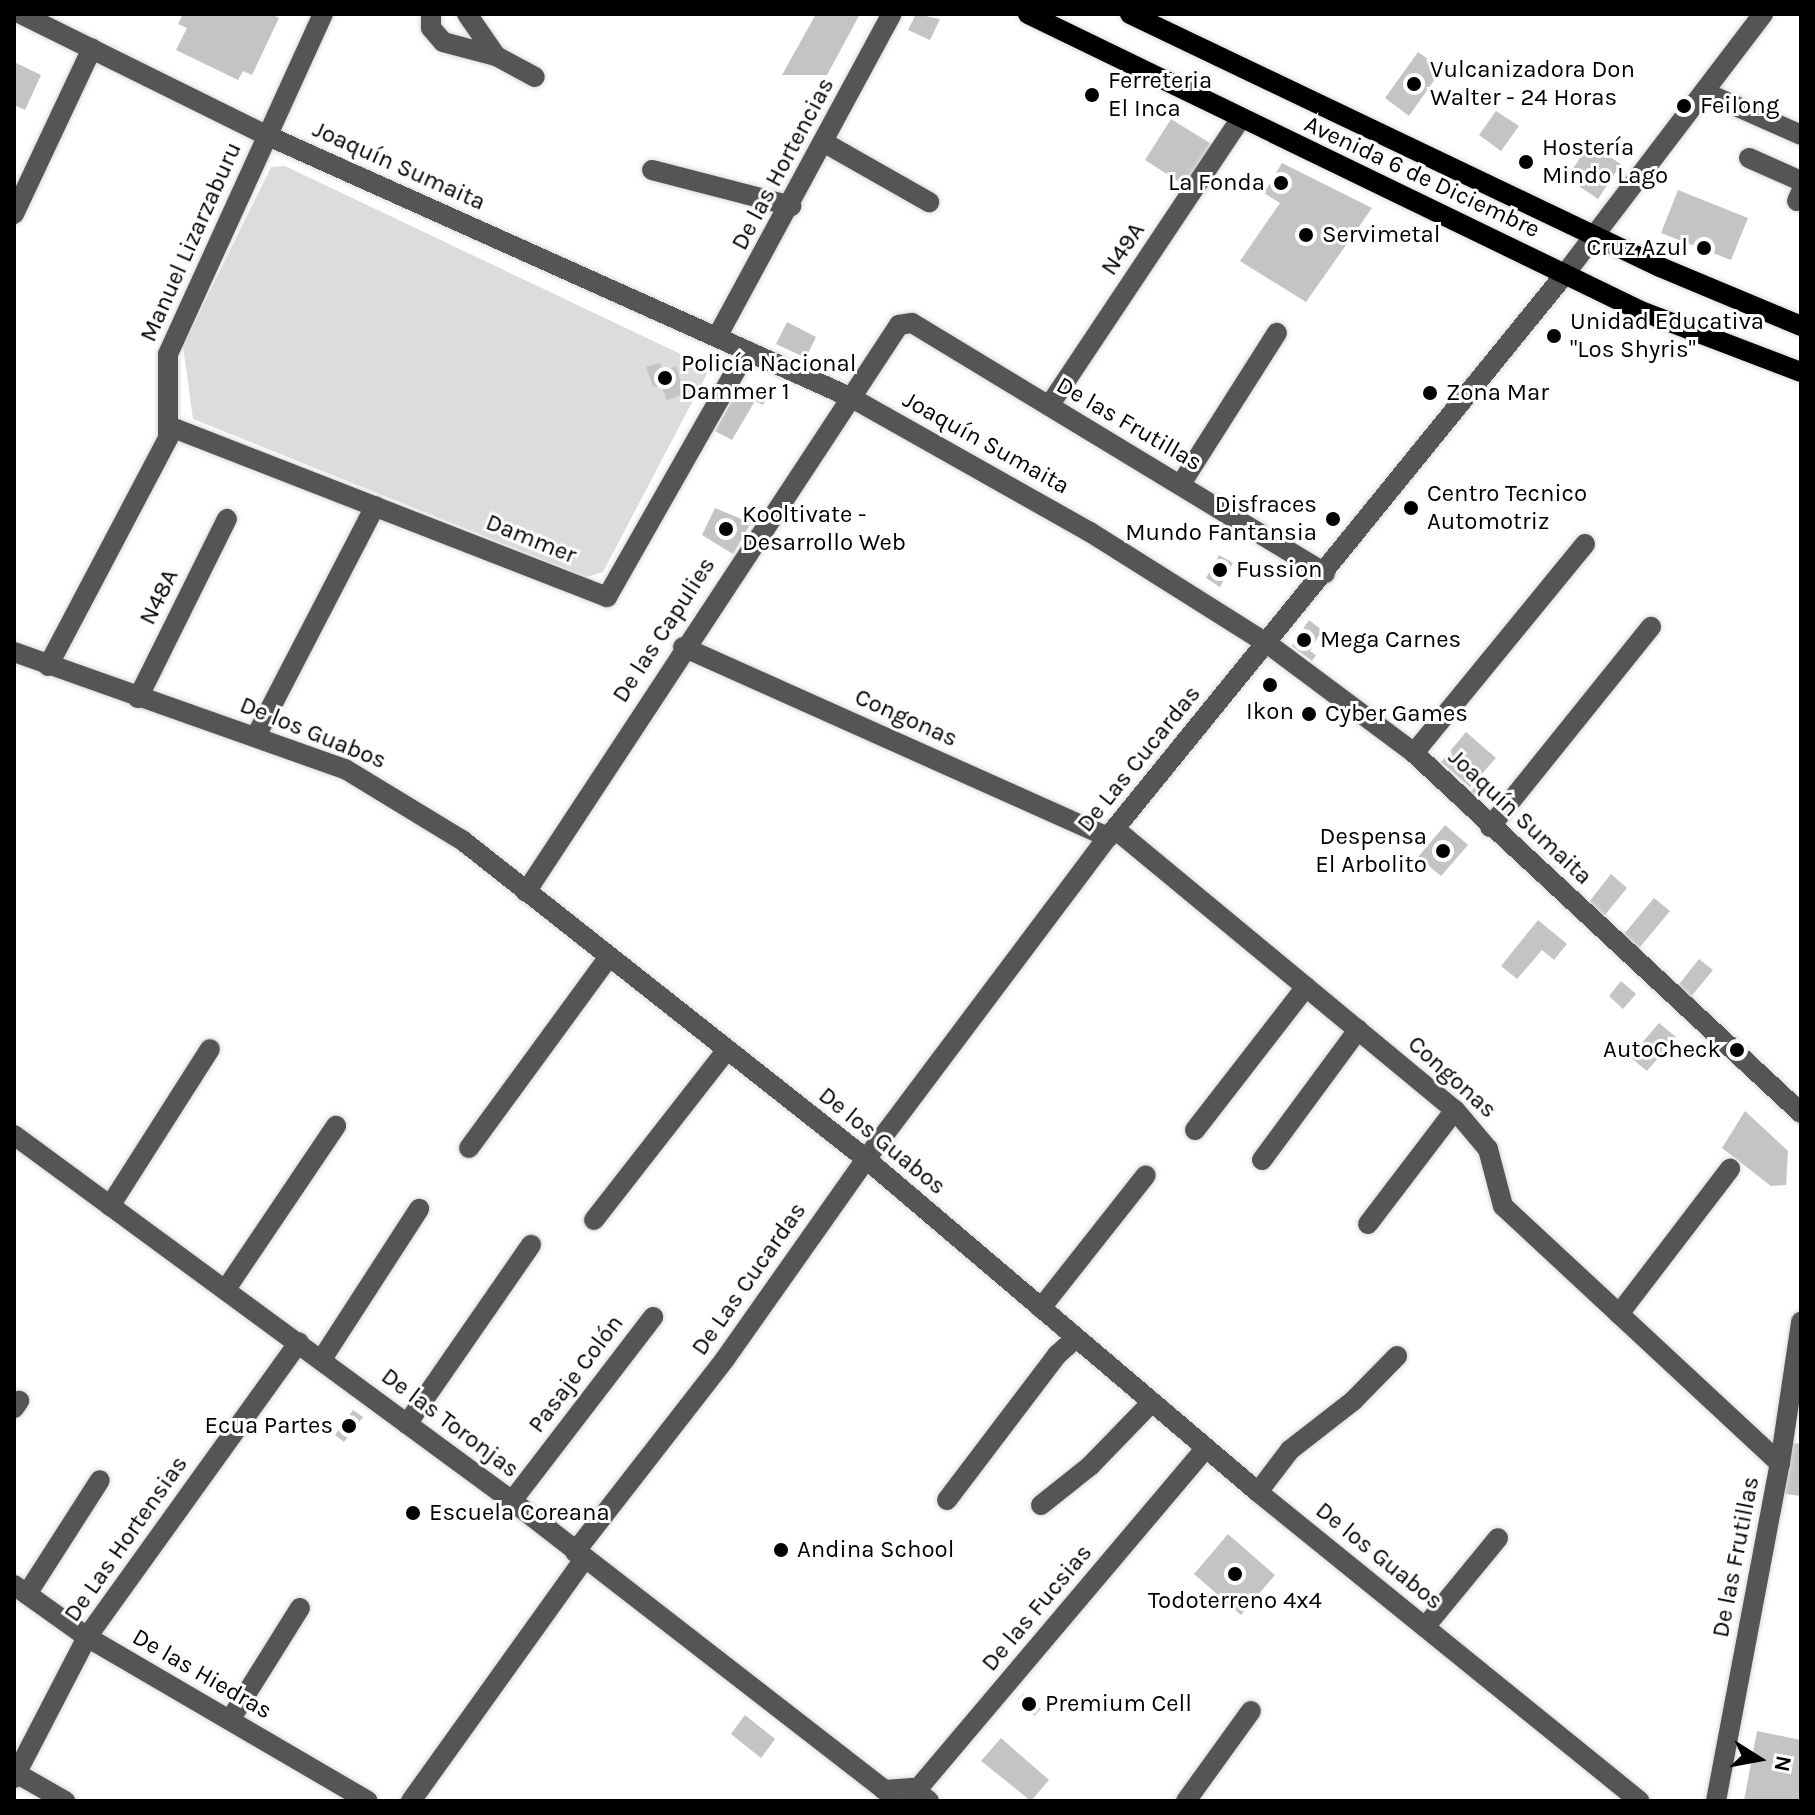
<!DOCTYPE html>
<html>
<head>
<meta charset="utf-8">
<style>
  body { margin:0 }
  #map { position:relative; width:1815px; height:1815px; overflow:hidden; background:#fff; font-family:Karla,sans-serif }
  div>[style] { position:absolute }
  .green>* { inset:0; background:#dcdcdc }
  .building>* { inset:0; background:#c4c4c4 }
  .roads { filter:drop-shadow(0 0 2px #dbdbdb) drop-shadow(0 0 2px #dbdbdb) }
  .minor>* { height:20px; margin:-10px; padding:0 10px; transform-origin:10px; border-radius:10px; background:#555 }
  .major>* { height:20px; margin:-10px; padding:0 10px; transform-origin:10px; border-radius:10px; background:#000 }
  .dots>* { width:22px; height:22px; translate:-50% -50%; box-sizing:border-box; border:4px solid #fff; border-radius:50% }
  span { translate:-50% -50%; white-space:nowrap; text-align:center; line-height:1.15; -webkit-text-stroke:6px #fff; paint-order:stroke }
  .poi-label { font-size:24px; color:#000 }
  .left { translate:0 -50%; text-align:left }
  .right { translate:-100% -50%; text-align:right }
  .street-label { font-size:24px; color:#000 }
  .frame { position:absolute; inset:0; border:16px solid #000; pointer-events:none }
  .north { position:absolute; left:1719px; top:1719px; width:80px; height:80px; -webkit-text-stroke:6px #fff; paint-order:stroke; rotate:101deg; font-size:22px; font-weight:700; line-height:32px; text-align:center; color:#000 }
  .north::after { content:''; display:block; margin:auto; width:28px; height:36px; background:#000; clip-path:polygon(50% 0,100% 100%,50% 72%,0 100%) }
</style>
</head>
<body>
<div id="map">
  <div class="green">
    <div style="clip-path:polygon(285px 166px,710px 368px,603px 572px,586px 577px,193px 419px,183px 346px,271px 167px)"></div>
  </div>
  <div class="building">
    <div style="clip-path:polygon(183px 14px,271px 14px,279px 18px,252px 75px,243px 71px,238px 80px,176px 50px,187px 28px,178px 24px)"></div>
    <div style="clip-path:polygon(816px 14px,860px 14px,827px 75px,782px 75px)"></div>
    <div style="clip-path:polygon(916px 14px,940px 19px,930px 40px,908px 30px)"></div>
    <div style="clip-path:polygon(1418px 52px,1442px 69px,1409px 116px,1385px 98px)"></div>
    <div style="clip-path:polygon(14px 62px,41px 75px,25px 110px,14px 105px)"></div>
    <div style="clip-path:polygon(1496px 111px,1519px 126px,1501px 151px,1479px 135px)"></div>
    <div style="clip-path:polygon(1171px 119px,1213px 145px,1187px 187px,1145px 160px)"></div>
    <div style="clip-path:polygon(1589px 144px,1621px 164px,1598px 199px,1567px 178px)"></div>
    <div style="clip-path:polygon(1282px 163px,1372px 208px,1306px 302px,1240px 261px,1280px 203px,1264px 193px)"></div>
    <div style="clip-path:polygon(1678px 190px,1748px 218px,1731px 260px,1661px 233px)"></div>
    <div style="clip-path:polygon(787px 322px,816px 337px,806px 358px,776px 344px)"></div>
    <div style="clip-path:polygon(660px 363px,663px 371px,676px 366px,685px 394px,667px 400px,662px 387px,653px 386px,646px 367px)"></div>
    <div style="clip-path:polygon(741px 384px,768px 396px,763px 405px,755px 401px,732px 440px,715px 431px)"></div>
    <div style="clip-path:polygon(715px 508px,751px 523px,733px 554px,702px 535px)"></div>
    <div style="clip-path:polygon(1219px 555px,1233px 563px,1220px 587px,1206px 578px)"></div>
    <div style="clip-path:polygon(1309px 620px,1322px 630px,1310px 651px,1316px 655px,1312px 661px,1292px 646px)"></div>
    <div style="clip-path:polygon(1466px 732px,1496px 758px,1470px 787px,1441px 762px)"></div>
    <div style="clip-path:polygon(1479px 782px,1488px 789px,1477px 802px,1468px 795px)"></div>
    <div style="clip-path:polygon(1445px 825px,1468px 845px,1441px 876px,1418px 857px)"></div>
    <div style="clip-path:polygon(1611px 874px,1627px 888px,1601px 920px,1585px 907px)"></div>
    <div style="clip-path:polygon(1654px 898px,1670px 911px,1635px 953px,1619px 940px)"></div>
    <div style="clip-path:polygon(1538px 920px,1567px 944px,1554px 960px,1542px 950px,1517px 979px,1501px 966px)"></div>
    <div style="clip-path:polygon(1699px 959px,1713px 970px,1689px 999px,1676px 988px)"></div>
    <div style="clip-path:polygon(1621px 981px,1636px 994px,1623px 1009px,1609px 996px)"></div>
    <div style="clip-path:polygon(1659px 1023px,1676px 1037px,1647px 1071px,1630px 1057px)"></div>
    <div style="clip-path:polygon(1745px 1111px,1788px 1151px,1786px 1185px,1771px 1186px,1722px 1148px)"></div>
    <div style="clip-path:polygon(353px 1410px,363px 1417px,344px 1442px,335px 1435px)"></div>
    <div style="clip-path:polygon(1792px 1443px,1801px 1444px,1801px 1496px,1785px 1494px)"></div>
    <div style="clip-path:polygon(1228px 1534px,1275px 1575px,1241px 1615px,1194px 1574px)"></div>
    <div style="clip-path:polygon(1024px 1693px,1041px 1709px,1034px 1716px,1018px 1699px)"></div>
    <div style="clip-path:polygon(745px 1715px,775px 1739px,761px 1758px,731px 1734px)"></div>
    <div style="clip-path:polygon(1757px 1731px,1801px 1740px,1801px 1801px,1744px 1801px)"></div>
    <div style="clip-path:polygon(1001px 1738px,1049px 1780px,1031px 1801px,981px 1761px)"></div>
  </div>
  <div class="roads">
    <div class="minor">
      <div style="left:21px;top:14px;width:273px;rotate:26.3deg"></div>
      <div style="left:266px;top:135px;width:642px;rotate:24.17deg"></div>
      <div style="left:852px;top:398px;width:273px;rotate:29.4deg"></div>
      <div style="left:1090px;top:532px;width:210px;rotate:32.2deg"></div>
      <div style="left:1268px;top:644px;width:182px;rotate:36.7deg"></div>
      <div style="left:1414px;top:753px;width:529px;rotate:42.93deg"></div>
      <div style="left:431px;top:14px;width:14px;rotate:90deg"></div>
      <div style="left:431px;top:28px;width:18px;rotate:49deg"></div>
      <div style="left:443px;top:42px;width:55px;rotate:14.8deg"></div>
      <div style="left:467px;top:14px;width:51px;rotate:55.4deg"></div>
      <div style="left:496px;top:56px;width:44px;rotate:28.3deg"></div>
      <div style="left:1704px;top:92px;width:106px;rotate:23.9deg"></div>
      <div style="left:825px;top:143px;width:120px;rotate:29.6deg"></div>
      <div style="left:1749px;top:158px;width:57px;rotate:23.9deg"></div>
      <div style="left:652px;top:170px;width:144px;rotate:14.5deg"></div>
      <div style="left:1797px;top:201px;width:10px;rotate:-66deg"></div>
      <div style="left:14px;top:214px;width:183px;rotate:-64.8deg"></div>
      <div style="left:717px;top:337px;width:367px;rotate:-61.6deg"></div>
      <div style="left:1049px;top:406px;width:344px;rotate:-56.3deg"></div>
      <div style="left:171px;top:427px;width:468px;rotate:21.3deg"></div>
      <div style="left:607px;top:597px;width:283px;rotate:-60.4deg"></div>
      <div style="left:1181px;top:484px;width:179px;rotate:-57.6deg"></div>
      <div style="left:683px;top:647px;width:466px;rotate:24.1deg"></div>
      <div style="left:14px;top:652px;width:351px;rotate:19.5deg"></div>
      <div style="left:345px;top:769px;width:137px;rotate:31.3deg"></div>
      <div style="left:462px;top:840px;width:515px;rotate:38.29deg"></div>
      <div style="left:866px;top:1159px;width:514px;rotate:40.35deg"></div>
      <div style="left:1258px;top:1492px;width:491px;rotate:39deg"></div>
      <div style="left:48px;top:666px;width:258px;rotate:-62.2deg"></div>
      <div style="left:168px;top:438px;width:84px;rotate:-90deg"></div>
      <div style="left:168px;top:354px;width:374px;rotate:-65.5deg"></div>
      <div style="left:138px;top:698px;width:200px;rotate:-63.6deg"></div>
      <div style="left:256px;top:736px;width:259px;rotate:-62.6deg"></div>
      <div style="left:1414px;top:753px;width:270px;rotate:-50.7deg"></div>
      <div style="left:1490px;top:827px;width:257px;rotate:-51.2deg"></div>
      <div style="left:1115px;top:829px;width:441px;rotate:39.6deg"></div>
      <div style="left:1455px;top:1110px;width:51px;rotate:49.8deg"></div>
      <div style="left:1488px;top:1149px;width:59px;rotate:75.3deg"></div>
      <div style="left:1503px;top:1206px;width:378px;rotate:42.9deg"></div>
      <div style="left:526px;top:892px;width:679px;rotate:-56.66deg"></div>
      <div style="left:899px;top:325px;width:13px;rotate:-9deg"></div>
      <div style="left:912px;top:323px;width:483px;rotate:31.2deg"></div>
      <div style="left:1195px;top:1130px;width:181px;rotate:-52.2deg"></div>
      <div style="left:14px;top:1135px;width:618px;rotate:36.31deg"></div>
      <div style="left:512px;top:1501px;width:471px;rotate:37.8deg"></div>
      <div style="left:884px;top:1790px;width:28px;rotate:-4deg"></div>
      <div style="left:912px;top:1788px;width:21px;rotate:37deg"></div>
      <div style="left:469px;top:1148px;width:237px;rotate:-53.8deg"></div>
      <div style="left:1262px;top:1160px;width:162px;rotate:-53.6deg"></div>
      <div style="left:110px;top:1206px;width:186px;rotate:-57.5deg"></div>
      <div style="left:594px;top:1220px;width:216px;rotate:-52deg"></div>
      <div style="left:1368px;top:1224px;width:143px;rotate:-52.7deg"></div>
      <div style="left:226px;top:1289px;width:197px;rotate:-56deg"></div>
      <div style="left:1041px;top:1308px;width:169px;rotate:-51.7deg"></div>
      <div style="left:1619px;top:1314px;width:183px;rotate:-52.6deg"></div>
      <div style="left:322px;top:1359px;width:179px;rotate:-57.1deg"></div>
      <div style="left:14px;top:1408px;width:9px;rotate:-54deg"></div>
      <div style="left:407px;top:1424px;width:218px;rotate:-55.3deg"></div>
      <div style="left:1258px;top:1492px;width:53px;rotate:-52.7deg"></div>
      <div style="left:1290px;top:1450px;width:80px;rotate:-37.9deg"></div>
      <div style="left:1353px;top:1401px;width:63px;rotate:-45.6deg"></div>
      <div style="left:947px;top:1500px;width:182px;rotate:-52.8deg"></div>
      <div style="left:1057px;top:1355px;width:25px;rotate:-42deg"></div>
      <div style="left:512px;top:1501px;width:232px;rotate:-52.5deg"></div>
      <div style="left:1041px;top:1505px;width:63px;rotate:-38.5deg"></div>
      <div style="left:1090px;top:1466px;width:89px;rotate:-45.9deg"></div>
      <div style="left:575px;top:1552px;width:244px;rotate:-52.1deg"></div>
      <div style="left:725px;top:1359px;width:245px;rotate:-54.8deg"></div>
      <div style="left:866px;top:1159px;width:403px;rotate:-53.1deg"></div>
      <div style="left:1108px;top:837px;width:725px;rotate:-50.93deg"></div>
      <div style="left:1565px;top:274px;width:327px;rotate:-52.7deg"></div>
      <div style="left:14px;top:1585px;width:90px;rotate:35.5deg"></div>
      <div style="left:87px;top:1637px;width:325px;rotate:30.3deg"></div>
      <div style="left:27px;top:1594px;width:135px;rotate:-57.4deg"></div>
      <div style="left:1425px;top:1627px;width:115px;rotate:-50.6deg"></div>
      <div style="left:230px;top:1720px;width:132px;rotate:-58deg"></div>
      <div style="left:14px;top:1772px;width:59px;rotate:29.6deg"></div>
      <div style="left:14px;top:1778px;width:159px;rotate:-62.6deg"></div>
      <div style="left:87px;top:1637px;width:363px;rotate:-54.3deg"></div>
      <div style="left:910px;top:1798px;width:458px;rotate:-49.8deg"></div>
      <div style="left:411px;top:1801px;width:297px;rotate:-54.4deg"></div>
      <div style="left:1186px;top:1801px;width:111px;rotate:-54.2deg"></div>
      <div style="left:1716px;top:1801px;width:344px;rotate:-79.3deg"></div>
      <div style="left:1780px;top:1463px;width:143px;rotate:-81.5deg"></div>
    </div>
    <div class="major">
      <div style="left:1028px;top:14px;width:681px;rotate:25.85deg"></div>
      <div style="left:1641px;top:311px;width:171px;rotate:20.9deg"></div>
      <div style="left:1130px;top:14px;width:587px;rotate:25.52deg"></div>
      <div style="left:1660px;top:267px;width:153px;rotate:22.7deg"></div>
    </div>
  </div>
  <div class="dots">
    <div style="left:1414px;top:84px;background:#000"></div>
    <div style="left:1092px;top:95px;background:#000"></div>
    <div style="left:1684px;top:106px;background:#000"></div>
    <div style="left:1526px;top:162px;background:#000"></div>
    <div style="left:1281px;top:183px;background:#000"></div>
    <div style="left:1306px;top:235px;background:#000"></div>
    <div style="left:1704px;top:248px;background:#000"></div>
    <div style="left:1554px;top:336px;background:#000"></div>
    <div style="left:665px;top:378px;background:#000"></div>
    <div style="left:1430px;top:393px;background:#000"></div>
    <div style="left:1411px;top:508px;background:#000"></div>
    <div style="left:1333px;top:519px;background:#000"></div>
    <div style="left:726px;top:529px;background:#000"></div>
    <div style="left:1220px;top:570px;background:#000"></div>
    <div style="left:1304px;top:640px;background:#000"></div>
    <div style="left:1270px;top:685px;background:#000"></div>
    <div style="left:1309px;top:714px;background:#000"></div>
    <div style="left:1443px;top:851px;background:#000"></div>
    <div style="left:1737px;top:1050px;background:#000"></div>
    <div style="left:349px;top:1426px;background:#000"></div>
    <div style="left:413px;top:1513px;background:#000"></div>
    <div style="left:781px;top:1550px;background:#000"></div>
    <div style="left:1235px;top:1574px;background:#000"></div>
    <div style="left:1029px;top:1704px;background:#000"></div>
  </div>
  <div class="poi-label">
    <span class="left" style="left:1430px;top:84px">Vulcanizadora Don<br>Walter - 24 Horas</span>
    <span class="left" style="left:1108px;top:95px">Ferreteria<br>El Inca</span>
    <span class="left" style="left:1700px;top:106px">Feilong</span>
    <span class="left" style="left:1542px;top:162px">Hostería<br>Mindo Lago</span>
    <span class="right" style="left:1265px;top:183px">La Fonda</span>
    <span class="left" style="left:1322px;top:235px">Servimetal</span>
    <span class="right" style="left:1688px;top:248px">Cruz Azul</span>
    <span class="left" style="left:1570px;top:336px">Unidad Educativa<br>"Los Shyris"</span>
    <span class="left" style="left:681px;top:378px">Policía Nacional<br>Dammer 1</span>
    <span class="left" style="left:1446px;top:393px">Zona Mar</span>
    <span class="left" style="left:1427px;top:508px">Centro Tecnico<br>Automotriz</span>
    <span class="right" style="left:1317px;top:519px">Disfraces<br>Mundo Fantansia</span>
    <span class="left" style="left:742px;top:529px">Kooltivate -<br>Desarrollo Web</span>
    <span class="left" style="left:1236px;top:570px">Fussion</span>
    <span class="left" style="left:1320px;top:640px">Mega Carnes</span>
    <span style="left:1270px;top:712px">Ikon</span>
    <span class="left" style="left:1325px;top:714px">Cyber Games</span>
    <span class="right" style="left:1427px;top:851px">Despensa<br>El Arbolito</span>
    <span class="right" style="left:1721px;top:1050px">AutoCheck</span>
    <span class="right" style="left:333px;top:1426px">Ecua Partes</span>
    <span class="left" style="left:429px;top:1513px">Escuela Coreana</span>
    <span class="left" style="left:797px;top:1550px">Andina School</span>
    <span style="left:1235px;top:1601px">Todoterreno 4x4</span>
    <span class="left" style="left:1045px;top:1704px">Premium Cell</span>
  </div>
  <div class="street-label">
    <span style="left:783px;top:164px;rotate:-62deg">De las Hortencias</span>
    <span style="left:399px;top:166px;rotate:24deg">Joaquín Sumaita</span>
    <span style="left:1422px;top:177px;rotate:25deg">Avenida 6 de Diciembre</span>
    <span style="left:191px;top:242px;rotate:-66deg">Manuel Lizarzaburu</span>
    <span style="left:1123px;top:249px;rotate:-56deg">N49A</span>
    <span style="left:1129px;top:424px;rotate:30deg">De las Frutillas</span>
    <span style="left:986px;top:443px;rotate:29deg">Joaquín Sumaita</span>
    <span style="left:531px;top:539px;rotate:22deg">Dammer</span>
    <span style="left:159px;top:597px;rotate:-64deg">N48A</span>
    <span style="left:664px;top:630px;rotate:-57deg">De las Capulies</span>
    <span style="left:906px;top:718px;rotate:24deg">Congonas</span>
    <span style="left:313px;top:733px;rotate:22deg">De los Guabos</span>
    <span style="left:1139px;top:759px;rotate:-51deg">De Las Cucardas</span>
    <span style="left:1520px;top:817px;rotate:43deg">Joaquín Sumaita</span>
    <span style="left:1452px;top:1077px;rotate:42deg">Congonas</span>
    <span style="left:882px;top:1141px;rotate:39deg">De los Guabos</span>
    <span style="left:749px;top:1279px;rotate:-55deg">De Las Cucardas</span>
    <span style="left:576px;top:1374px;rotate:-53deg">Pasaje Colón</span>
    <span style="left:450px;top:1423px;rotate:37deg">De las Toronjas</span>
    <span style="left:126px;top:1539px;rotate:-55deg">De Las Hortensias</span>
    <span style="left:1379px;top:1556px;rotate:39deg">De los Guabos</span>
    <span style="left:1736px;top:1557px;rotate:-79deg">De las Frutillas</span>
    <span style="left:1037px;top:1608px;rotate:-50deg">De las Fucsias</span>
    <span style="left:202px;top:1674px;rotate:30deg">De las Hiedras</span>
  </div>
  <div class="frame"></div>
  <div class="north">N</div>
</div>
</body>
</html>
